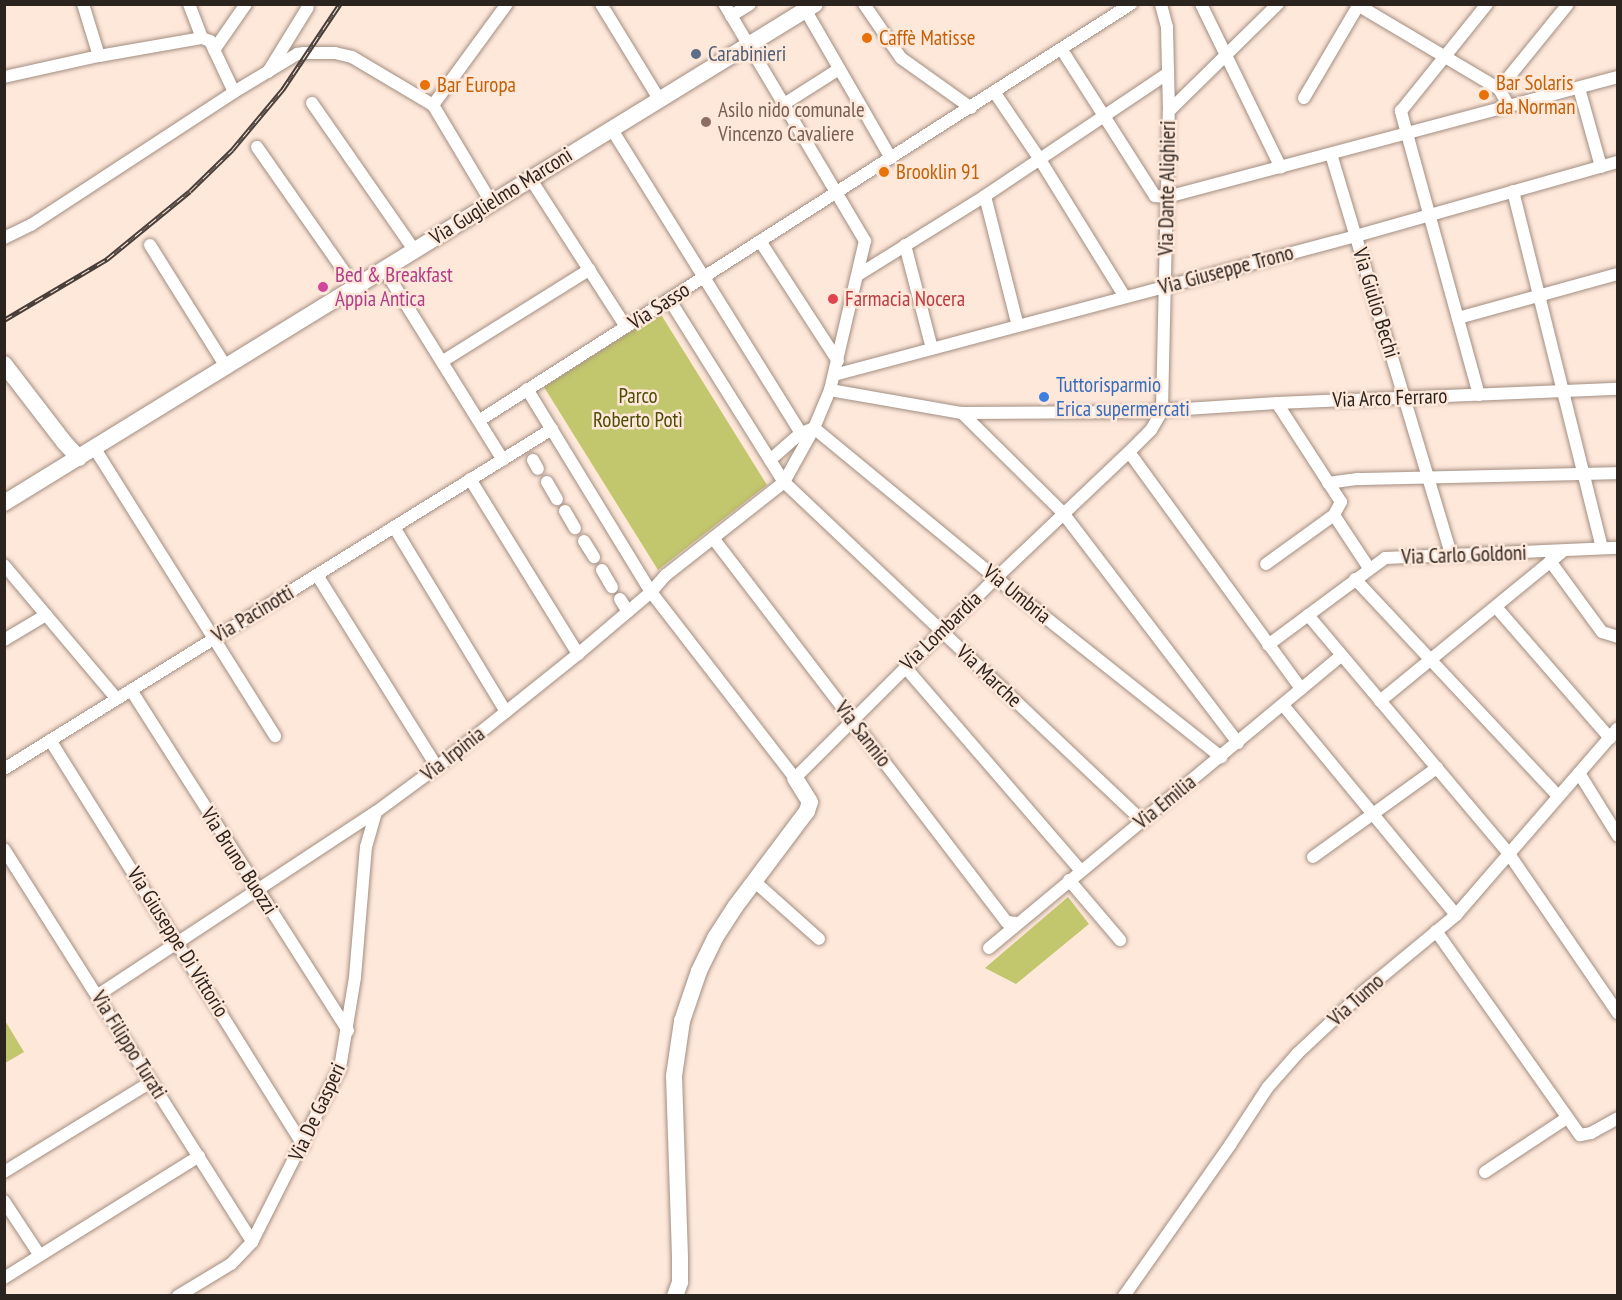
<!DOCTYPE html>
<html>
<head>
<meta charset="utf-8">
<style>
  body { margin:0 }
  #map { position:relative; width:1622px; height:1300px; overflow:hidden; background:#fee8da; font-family:"PT Sans Narrow",sans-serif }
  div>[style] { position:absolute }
  .green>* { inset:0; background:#c2c66c }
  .roads { filter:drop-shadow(0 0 2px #a28e81) drop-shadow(0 0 2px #a28e81) }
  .street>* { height:12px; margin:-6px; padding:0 6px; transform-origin:6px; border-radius:6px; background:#fff }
  .secondary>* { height:16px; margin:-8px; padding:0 8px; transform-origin:8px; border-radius:8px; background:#fff }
  .rail>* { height:5px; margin-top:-2.5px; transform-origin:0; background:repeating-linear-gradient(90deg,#fee8da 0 9px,#4a403a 0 18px); box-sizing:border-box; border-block:2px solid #4a403a }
  .dots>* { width:16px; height:16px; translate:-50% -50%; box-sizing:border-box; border:3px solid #fee8da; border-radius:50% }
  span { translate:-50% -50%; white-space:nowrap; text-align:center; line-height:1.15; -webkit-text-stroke:5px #fee8da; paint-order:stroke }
  .food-label { font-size:21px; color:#c56008 }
  .left { translate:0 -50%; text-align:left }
  .service-label { font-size:21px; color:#4e5e75 }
  .education-label { font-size:21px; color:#785e54 }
  .street-label { font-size:21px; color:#2b231e }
  .hotel-label { font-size:21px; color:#b23c85 }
  .health-label { font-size:21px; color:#be3a42 }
  .shop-label { font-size:21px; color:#366cbe }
  .park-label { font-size:21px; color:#4c4d05 }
  .frame { position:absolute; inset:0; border:6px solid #2b231e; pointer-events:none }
</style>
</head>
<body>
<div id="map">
  <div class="green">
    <div style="clip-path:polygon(660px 313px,767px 485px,658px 570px,544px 387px)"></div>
    <div style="clip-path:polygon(1068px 897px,1089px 924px,1016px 984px,985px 968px)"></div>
    <div style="clip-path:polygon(4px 1019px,24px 1052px,5px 1063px,4px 1063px)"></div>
  </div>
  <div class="roads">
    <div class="street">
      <div style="left:83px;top:4px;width:54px;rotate:72.9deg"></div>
      <div style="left:189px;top:4px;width:36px;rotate:69deg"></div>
      <div style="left:601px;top:4px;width:111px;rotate:58.6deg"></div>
      <div style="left:802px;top:4px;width:178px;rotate:60deg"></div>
      <div style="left:864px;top:4px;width:65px;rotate:55.6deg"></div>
      <div style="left:901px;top:58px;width:86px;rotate:35.5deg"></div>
      <div style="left:1201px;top:4px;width:182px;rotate:64deg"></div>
      <div style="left:1356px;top:4px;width:166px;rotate:30.7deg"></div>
      <div style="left:1499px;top:89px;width:20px;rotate:60deg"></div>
      <div style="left:731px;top:16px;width:22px;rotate:-32deg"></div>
      <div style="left:214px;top:50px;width:56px;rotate:-55.2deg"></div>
      <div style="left:1062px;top:50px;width:173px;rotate:57.5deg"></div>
      <div style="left:1155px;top:196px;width:12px;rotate:5deg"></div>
      <div style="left:1167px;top:197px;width:467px;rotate:-14.9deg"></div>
      <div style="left:268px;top:72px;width:76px;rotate:-58.4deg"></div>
      <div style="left:4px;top:77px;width:97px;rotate:-12.5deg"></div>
      <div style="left:99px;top:56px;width:105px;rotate:-9.9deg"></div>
      <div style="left:202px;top:38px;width:9px;rotate:21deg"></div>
      <div style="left:210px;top:41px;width:56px;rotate:64.8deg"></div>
      <div style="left:1579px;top:88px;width:82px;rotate:74.4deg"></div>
      <div style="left:1499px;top:89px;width:109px;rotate:-50.9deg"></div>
      <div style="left:995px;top:93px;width:78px;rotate:55.9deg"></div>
      <div style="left:1039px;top:158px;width:163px;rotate:58.3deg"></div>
      <div style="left:1304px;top:98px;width:107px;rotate:-59.6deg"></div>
      <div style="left:312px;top:103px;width:179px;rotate:55.2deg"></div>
      <div style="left:784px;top:104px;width:65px;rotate:-32.5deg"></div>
      <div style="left:433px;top:105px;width:125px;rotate:-53.8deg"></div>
      <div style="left:1169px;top:111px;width:153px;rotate:-44.5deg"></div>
      <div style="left:611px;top:128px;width:359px;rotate:58.1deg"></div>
      <div style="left:257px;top:147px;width:171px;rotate:55deg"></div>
      <div style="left:1331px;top:154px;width:419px;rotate:73.3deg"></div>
      <div style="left:530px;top:178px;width:177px;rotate:57.2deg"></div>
      <div style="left:1513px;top:191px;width:368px;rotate:76deg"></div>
      <div style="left:985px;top:196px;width:134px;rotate:75.8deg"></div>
      <div style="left:4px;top:238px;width:30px;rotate:-26deg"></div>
      <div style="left:31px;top:225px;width:243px;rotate:-33.2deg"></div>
      <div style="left:234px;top:92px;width:74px;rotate:-31.1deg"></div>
      <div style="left:297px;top:54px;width:7px;rotate:-8deg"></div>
      <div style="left:304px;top:53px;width:31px"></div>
      <div style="left:335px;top:53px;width:17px;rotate:13deg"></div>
      <div style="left:352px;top:57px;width:94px;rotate:30.7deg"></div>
      <div style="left:433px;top:105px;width:113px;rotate:59.1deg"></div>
      <div style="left:760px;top:241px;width:143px;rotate:57deg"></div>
      <div style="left:150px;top:245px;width:145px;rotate:58deg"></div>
      <div style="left:905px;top:245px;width:107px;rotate:75.4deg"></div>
      <div style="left:384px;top:269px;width:225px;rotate:58.1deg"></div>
      <div style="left:858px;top:275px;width:150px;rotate:-31.9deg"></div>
      <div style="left:985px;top:196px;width:220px;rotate:-33.9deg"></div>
      <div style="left:669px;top:299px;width:216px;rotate:57.9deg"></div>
      <div style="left:784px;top:482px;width:494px;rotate:43.4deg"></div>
      <div style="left:1458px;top:318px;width:166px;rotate:-15.4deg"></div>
      <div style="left:443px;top:361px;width:173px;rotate:-32deg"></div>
      <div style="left:834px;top:375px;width:540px;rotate:-14.91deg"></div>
      <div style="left:1356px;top:236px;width:272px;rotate:-15.8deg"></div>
      <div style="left:527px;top:389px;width:238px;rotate:58.6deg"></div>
      <div style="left:651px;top:592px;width:235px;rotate:52.3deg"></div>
      <div style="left:795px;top:778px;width:284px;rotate:-44.9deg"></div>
      <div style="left:996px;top:578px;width:183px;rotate:-43.5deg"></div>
      <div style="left:1129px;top:452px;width:31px;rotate:-45deg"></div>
      <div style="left:1151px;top:430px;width:16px;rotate:-60deg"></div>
      <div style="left:1159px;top:416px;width:8px;rotate:-67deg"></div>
      <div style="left:1162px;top:409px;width:298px;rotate:-88.7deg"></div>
      <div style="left:1169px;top:111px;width:84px;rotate:-91.4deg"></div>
      <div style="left:1167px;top:27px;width:24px;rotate:-105deg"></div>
      <div style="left:830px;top:390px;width:134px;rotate:9.9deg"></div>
      <div style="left:962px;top:413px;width:178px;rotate:-0.3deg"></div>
      <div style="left:1140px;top:412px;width:137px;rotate:-3.8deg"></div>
      <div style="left:1277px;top:403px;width:341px;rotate:-2.4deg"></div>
      <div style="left:1479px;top:395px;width:295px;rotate:-105.4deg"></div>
      <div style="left:1401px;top:111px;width:137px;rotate:-51.2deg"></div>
      <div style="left:962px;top:413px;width:142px;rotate:44.7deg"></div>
      <div style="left:1063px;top:513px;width:289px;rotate:52.7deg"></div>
      <div style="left:480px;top:420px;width:773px;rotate:-32.58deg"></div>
      <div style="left:95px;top:449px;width:339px;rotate:57.9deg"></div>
      <div style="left:1129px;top:452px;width:293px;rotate:54deg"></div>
      <div style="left:533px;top:460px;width:10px;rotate:61deg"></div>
      <div style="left:770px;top:460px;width:41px;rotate:-41.1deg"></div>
      <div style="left:801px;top:433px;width:14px;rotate:-21deg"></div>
      <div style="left:814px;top:428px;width:236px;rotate:39.5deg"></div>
      <div style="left:996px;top:578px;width:288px;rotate:38.5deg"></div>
      <div style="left:470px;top:479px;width:206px;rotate:58.3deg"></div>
      <div style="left:547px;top:482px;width:20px;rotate:60deg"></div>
      <div style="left:1328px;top:483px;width:30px;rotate:-8deg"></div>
      <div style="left:1358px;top:479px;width:260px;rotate:-1.3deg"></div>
      <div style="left:565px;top:511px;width:20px;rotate:60deg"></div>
      <div style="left:1334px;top:515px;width:64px;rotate:56.6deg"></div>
      <div style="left:394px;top:527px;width:216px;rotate:58.8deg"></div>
      <div style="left:713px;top:538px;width:484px;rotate:52.6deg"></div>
      <div style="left:1007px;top:922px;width:10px;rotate:6deg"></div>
      <div style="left:584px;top:541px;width:19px;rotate:58deg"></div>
      <div style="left:1550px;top:561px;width:88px;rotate:53.8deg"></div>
      <div style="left:1602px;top:632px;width:17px;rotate:17deg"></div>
      <div style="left:1266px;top:564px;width:84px;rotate:-35.8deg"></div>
      <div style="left:1334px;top:515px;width:15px;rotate:-62deg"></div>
      <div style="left:1341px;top:502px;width:118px;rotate:-122.9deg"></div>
      <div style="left:4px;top:565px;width:175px;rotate:49.9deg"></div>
      <div style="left:602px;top:570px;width:20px;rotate:60deg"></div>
      <div style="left:317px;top:575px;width:226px;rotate:58deg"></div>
      <div style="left:1355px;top:579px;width:297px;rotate:46.9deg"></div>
      <div style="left:620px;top:599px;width:15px;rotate:58deg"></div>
      <div style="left:1496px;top:607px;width:174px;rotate:49deg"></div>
      <div style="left:1308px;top:615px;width:312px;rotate:49.9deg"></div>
      <div style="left:1509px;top:854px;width:193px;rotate:55.6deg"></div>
      <div style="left:4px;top:640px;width:49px;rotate:-30.8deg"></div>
      <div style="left:1268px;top:645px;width:146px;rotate:-36.6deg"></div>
      <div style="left:1385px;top:558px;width:233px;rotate:-2.5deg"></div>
      <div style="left:905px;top:667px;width:269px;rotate:49.2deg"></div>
      <div style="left:131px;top:690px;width:404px;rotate:57.5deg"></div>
      <div style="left:1380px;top:701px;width:237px;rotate:-39.3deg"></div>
      <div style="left:1283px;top:705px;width:272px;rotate:50.5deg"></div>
      <div style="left:50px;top:740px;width:478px;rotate:58deg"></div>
      <div style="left:4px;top:769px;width:645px;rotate:-31.82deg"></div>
      <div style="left:1579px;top:773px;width:74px;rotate:58.2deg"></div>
      <div style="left:4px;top:849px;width:465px;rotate:57.7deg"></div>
      <div style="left:1313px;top:857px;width:153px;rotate:-35.7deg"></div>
      <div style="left:1069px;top:880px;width:79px;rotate:49.6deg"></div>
      <div style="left:754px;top:881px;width:87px;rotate:41.7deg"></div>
      <div style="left:1436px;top:931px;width:250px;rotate:54.8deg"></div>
      <div style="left:1580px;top:1135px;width:11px;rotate:-10deg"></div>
      <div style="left:1591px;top:1133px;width:31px;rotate:-29deg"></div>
      <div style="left:989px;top:948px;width:457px;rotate:-39.7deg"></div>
      <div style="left:98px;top:995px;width:333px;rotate:-33.4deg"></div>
      <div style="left:376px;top:812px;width:76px;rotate:-36.4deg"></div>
      <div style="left:437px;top:767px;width:181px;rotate:-38.7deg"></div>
      <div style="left:578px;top:654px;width:96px;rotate:-40.3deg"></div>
      <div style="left:651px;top:592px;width:23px;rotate:-49deg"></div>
      <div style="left:666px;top:575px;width:150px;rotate:-38.2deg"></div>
      <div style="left:784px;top:482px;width:62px;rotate:-60.9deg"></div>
      <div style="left:814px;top:428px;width:41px;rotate:-67.2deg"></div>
      <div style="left:830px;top:390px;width:153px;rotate:-76.8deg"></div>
      <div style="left:865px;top:241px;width:276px;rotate:-120.7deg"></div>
      <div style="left:4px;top:1172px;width:172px;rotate:-31.5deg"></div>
      <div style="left:1485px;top:1172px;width:98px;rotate:-33.4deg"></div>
      <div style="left:4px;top:1201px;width:64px;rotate:56.6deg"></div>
      <div style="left:4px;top:1278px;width:230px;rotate:-32deg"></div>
      <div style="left:178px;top:1296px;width:62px;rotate:-31.1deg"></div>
      <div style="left:231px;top:1264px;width:30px;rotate:-46deg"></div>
      <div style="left:252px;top:1242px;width:195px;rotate:-63.2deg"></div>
      <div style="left:340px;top:1068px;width:92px;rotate:-80.6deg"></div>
      <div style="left:355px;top:977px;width:130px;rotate:-85.2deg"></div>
      <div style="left:366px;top:847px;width:36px;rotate:-74deg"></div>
      <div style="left:1124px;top:1296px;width:184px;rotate:-54.9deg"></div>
      <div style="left:1230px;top:1145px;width:69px;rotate:-56.8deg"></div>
      <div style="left:1268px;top:1087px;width:45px;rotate:-48.6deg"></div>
      <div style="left:1298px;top:1053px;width:89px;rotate:-43.2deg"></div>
      <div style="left:1363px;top:992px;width:121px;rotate:-39.6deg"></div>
      <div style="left:1456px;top:915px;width:247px;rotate:-49.1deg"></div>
    </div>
    <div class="secondary">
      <div style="left:4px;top:364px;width:98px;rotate:52.4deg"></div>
      <div style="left:64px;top:442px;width:22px;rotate:47deg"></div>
      <div style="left:4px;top:503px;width:952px;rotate:-31.6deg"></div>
      <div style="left:675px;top:1296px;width:15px;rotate:-70deg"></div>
      <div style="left:680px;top:1282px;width:25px;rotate:-90deg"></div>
      <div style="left:680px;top:1257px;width:181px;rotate:-91.9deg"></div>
      <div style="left:674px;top:1076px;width:56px;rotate:-81.7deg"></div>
      <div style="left:682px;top:1021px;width:53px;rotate:-71.2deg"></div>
      <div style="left:699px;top:971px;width:37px;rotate:-64deg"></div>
      <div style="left:715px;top:938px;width:37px;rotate:-57deg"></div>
      <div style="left:735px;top:907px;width:120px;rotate:-53.1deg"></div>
      <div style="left:807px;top:811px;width:9px;rotate:-72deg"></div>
      <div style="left:810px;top:802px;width:28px;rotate:-122deg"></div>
    </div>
  </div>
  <div class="rail">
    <div style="left:4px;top:320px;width:120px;rotate:-30.6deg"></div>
    <div style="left:107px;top:259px;width:107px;rotate:-39.3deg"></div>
    <div style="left:190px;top:191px;width:59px;rotate:-44.3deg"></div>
    <div style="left:232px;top:150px;width:80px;rotate:-50.1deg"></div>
    <div style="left:283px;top:89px;width:102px;rotate:-56.2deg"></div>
  </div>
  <div class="dots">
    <div style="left:867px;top:38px;background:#e8710a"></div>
    <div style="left:696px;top:54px;background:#5c6f8a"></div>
    <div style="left:425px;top:85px;background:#e8710a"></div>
    <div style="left:1484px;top:95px;background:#e8710a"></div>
    <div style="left:706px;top:122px;background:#8d6e63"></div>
    <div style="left:884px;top:172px;background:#e8710a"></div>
    <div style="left:323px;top:287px;background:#d1479c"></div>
    <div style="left:833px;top:299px;background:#e0444e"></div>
    <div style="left:1044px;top:397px;background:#3f7fe0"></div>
  </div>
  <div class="food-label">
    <span class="left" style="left:879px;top:38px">Caffè Matisse</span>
    <span class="left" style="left:1496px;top:95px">Bar Solaris<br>da Norman</span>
    <span class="left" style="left:437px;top:85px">Bar Europa</span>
    <span class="left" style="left:896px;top:172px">Brooklin 91</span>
  </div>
  <div class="service-label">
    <span class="left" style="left:708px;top:54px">Carabinieri</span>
  </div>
  <div class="education-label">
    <span class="left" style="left:718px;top:122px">Asilo nido comunale<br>Vincenzo Cavaliere</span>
  </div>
  <div class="street-label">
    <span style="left:1167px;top:188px;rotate:-89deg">Via Dante Alighieri</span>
    <span style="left:501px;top:196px;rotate:-32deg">Via Guglielmo Marconi</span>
    <span style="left:1226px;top:270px;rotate:-15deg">Via Giuseppe Trono</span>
    <span style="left:1376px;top:303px;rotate:73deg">Via Giulio Bechi</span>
    <span style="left:659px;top:306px;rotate:-33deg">Via Sasso</span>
    <span style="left:1390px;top:398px;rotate:-2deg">Via Arco Ferraro</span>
    <span style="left:1464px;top:555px;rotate:-2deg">Via Carlo Goldoni</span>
    <span style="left:1017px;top:594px;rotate:39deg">Via Umbria</span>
    <span style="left:253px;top:614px;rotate:-31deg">Via Pacinotti</span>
    <span style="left:941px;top:631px;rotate:-44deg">Via Lombardia</span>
    <span style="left:989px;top:676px;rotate:43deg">Via Marche</span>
    <span style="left:863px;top:734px;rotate:52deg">Via Sannio</span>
    <span style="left:453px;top:754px;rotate:-38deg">Via Irpinia</span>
    <span style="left:1165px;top:802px;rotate:-39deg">Via Emilia</span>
    <span style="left:239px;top:861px;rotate:57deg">Via Bruno Buozzi</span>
    <span style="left:178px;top:942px;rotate:58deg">Via Giuseppe Di Vittorio</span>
    <span style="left:1356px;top:1000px;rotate:-42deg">Via Tumo</span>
    <span style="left:129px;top:1045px;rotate:58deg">Via Filippo Turati</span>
    <span style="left:317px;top:1112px;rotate:-65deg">Via De Gasperi</span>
  </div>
  <div class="hotel-label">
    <span class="left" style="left:335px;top:287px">Bed &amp; Breakfast<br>Appia Antica</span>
  </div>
  <div class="health-label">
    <span class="left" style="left:845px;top:299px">Farmacia Nocera</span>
  </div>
  <div class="shop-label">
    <span class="left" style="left:1056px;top:397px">Tuttorisparmio<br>Erica supermercati</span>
  </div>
  <div class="park-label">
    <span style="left:638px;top:408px">Parco<br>Roberto Potì</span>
  </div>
  <div class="frame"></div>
</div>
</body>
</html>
